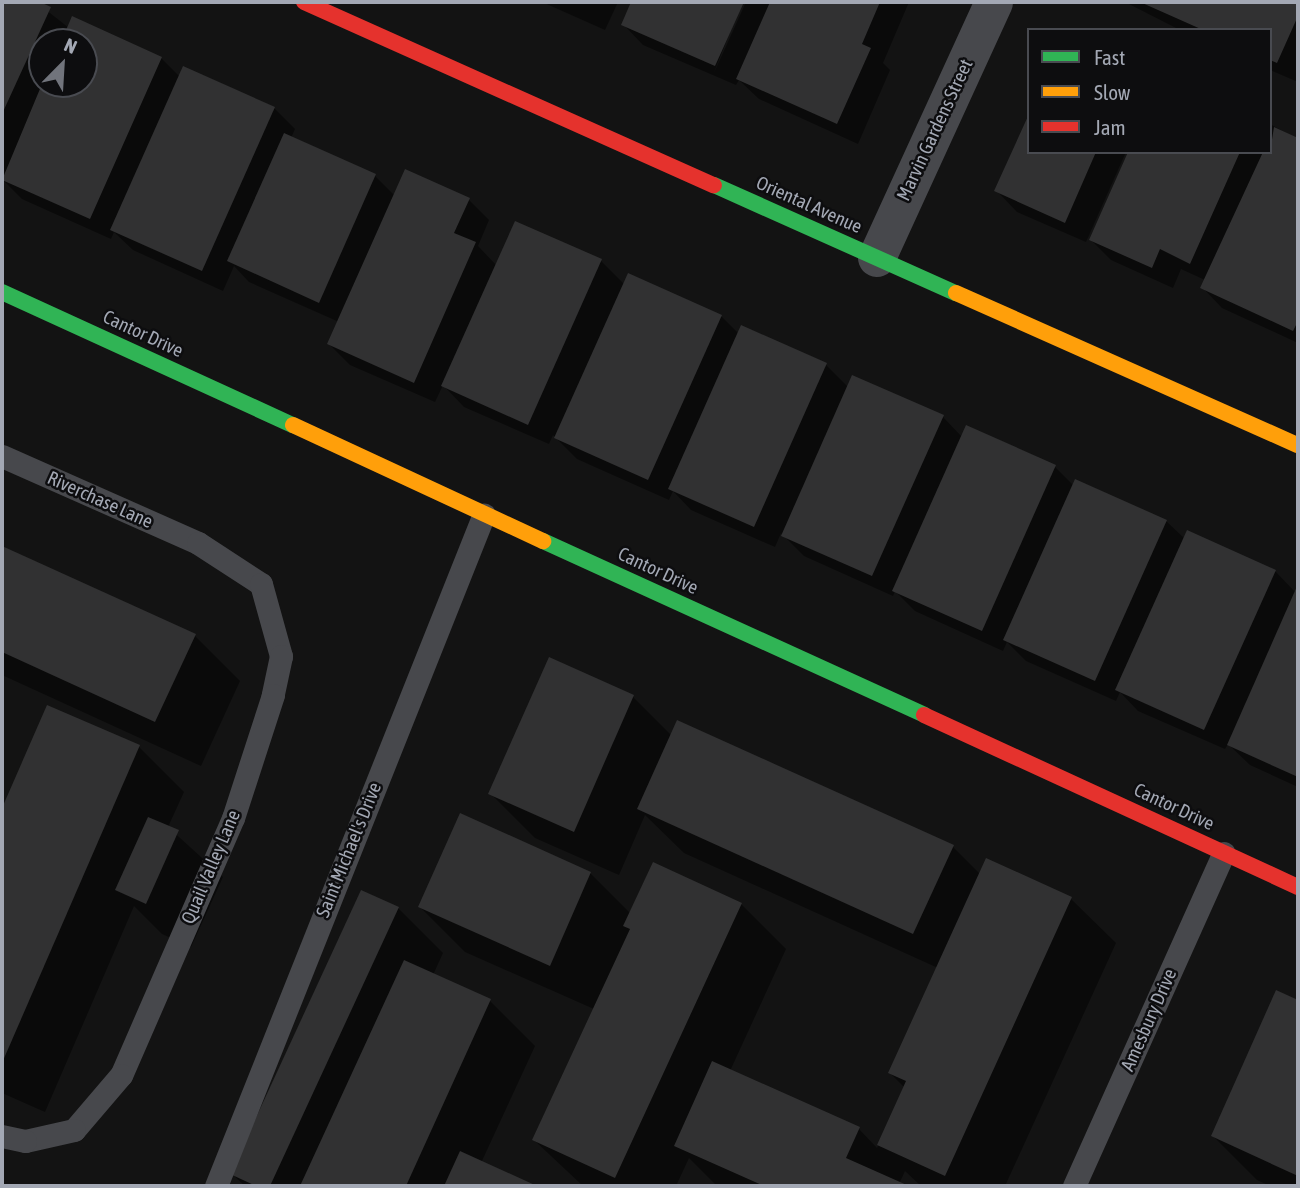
<!DOCTYPE html>
<html>
<head>
<meta charset="utf-8">
<style>
  body { margin:0 }
  #map { position:relative; width:1300px; height:1188px; overflow:hidden; background:#131313; font-family:"Asap Condensed",sans-serif }
  div>[style] { position:absolute }
  .shadow>* { inset:0; background:#0007 }
  .building>* { inset:0; background:#313132 }
  .lane>* { height:23px; margin:-11.5px; padding:0 11.5px; transform-origin:11.5px; border-radius:11.5px; background:#47484c }
  .street>* { height:38px; margin:-19px; padding:0 19px; transform-origin:19px; border-radius:19px; background:#47484c }
  .fast>* { height:16px; margin:-8px; padding:0 8px; transform-origin:8px; border-radius:8px; background:#30b455 }
  .slow>* { height:16px; margin:-8px; padding:0 8px; transform-origin:8px; border-radius:8px; background:#ff9f0a }
  .jam>* { height:16px; margin:-8px; padding:0 8px; transform-origin:8px; border-radius:8px; background:#e5322d }
  span { translate:-50% -50%; white-space:nowrap; text-align:center; line-height:1.15; -webkit-text-stroke:5px #0d0d0f; paint-order:stroke }
  .street-label { font-size:19px; color:#a3a8b4 }
  .frame { position:absolute; inset:0; border:4px solid #a3a8b4; pointer-events:none }
  .legend { position:absolute; left:1027px; top:28px; width:245px; height:126px; box-sizing:border-box; background:#0d0d0f; border:2px solid #494b51; margin:0; padding:9px 12px; list-style:none; font-size:21px; color:#a3a8b4 }
  .legend li { display:flex; align-items:center; gap:14px; height:35px }
  .legend b { width:35px; border:2px solid #494b51 }
  .north { position:absolute; left:28px; top:28px; width:70px; height:70px; box-sizing:border-box; background:#0d0d0f; border:2px solid #494b51; border-radius:50%; rotate:24deg; font-size:19px; font-weight:700; line-height:28px; text-align:center; color:#a3a8b4 }
  .north::after { content:''; display:block; margin:auto; width:24px; height:32px; background:#71747c; clip-path:polygon(50% 0,100% 100%,50% 72%,0 100%) }
</style>
</head>
<body>
<div id="map">
  <div class="shadow">
    <div style="clip-path:polygon(evenodd,2px 2px,36px 2px,69px 28px,161px 58px,180px 77px,184px 68px,274px 108px,295px 129px,291px 138px,375px 176px,395px 196px,469px 200px,489px 220px,478px 246px,497px 266px,601px 261px,624px 284px,721px 316px,739px 334px,826px 365px,849px 388px,943px 417px,962px 437px,1055px 467px,1074px 486px,1166px 521px,1185px 539px,1275px 571px,1296px 593px,1298px 589px,1298px 787px,1250px 765px,1228px 744px,1225px 749px,1138px 711px,1120px 692px,1116px 701px,1026px 661px,1007px 642px,1003px 651px,915px 611px,895px 591px,893px 596px,804px 556px,781px 533px,775px 547px,691px 510px,673px 491px,669px 500px,577px 459px,553px 435px,549px 444px,464px 407px,443px 385px,435px 402px,350px 365px,329px 344px,339px 322px,249px 282px,234px 266px,223px 291px,133px 250px,114px 232px,111px 239px,22px 199px,2px 179px,2px 2px,42px 42px,84px 42px,84px 84px,42px 84px,42px 42px)"></div>
    <div style="clip-path:polygon(542px 2px,618px 2px,605px 30px)"></div>
    <div style="clip-path:polygon(633px 2px,742px 2px,713px 75px,746px 2px,909px 2px,883px 63px,890px 70px,858px 144px,759px 99px,739px 80px,736px 85px,643px 45px,623px 24px)"></div>
    <div style="clip-path:polygon(1125px 2px,1298px 2px,1298px 82px,1270px 70px,1270px 30px,1180px 30px)"></div>
    <div style="clip-path:polygon(1270px 124px,1298px 140px,1298px 343px,1222px 308px,1202px 287px,1205px 280px,1181px 269px,1173px 288px,1111px 260px,1091px 240px,1130px 152px,1270px 152px)"></div>
    <div style="clip-path:polygon(1029px 152px,1126px 152px,1086px 242px,1017px 212px,997px 191px)"></div>
    <div style="clip-path:polygon(2px 548px,195px 636px,240px 681px,201px 766px,2px 675px)"></div>
    <div style="clip-path:polygon(550px 660px,633px 697px,672px 736px,953px 847px,981px 875px,1071px 899px,1116px 943px,1005px 1186px,921px 1186px,905px 1171px,899px 1184px,905px 1186px,717px 1186px,689px 1158px,676px 1186px,583px 1186px,534px 1140px,594px 1009px,465px 952px,420px 907px,590px 873px,631px 914px,741px 904px,786px 949px,730px 1071px,859px 1129px,877px 1148px,905px 1088px,890px 1073px,938px 968px,684px 853px,645px 815px,619px 875px,535px 838px,490px 793px)"></div>
    <div style="clip-path:polygon(47px 707px,139px 747px,184px 792px,168px 827px,223px 877px,191px 947px,162px 934px,134px 906px,45px 1112px,2px 1093px,2px 812px)"></div>
    <div style="clip-path:polygon(398px 908px,443px 953px,433px 975px,490px 1001px,535px 1046px,481px 1163px,533px 1186px,245px 1186px,232px 1174px)"></div>
    <div style="clip-path:polygon(1277px 992px,1298px 1002px,1298px 1186px,1270px 1186px,1257px 1180px,1213px 1136px)"></div>
  </div>
  <div class="building">
    <div style="clip-path:polygon(2px 2px,40px 2px,51px 7px,2px 114px)"></div>
    <div style="clip-path:polygon(631px 2px,744px 2px,715px 66px,621px 25px)"></div>
    <div style="clip-path:polygon(770px 2px,880px 2px,862px 44px,871px 48px,837px 124px,736px 79px)"></div>
    <div style="clip-path:polygon(1140px 2px,1298px 2px,1298px 16px,1277px 63px,1270px 60px,1270px 30px,1203px 30px)"></div>
    <div style="clip-path:polygon(72px 16px,162px 57px,90px 219px,2px 180px,42px 84px,84px 84px,84px 42px,61px 42px)"></div>
    <div style="clip-path:polygon(183px 66px,275px 107px,202px 271px,110px 230px)"></div>
    <div style="clip-path:polygon(1029px 114px,1029px 152px,1096px 152px,1065px 223px,994px 191px)"></div>
    <div style="clip-path:polygon(1274px 127px,1298px 138px,1298px 321px,1293px 331px,1200px 288px,1263px 152px,1270px 152px)"></div>
    <div style="clip-path:polygon(284px 133px,376px 174px,319px 303px,227px 261px)"></div>
    <div style="clip-path:polygon(1128px 152px,1240px 152px,1190px 264px,1160px 249px,1152px 268px,1089px 240px)"></div>
    <div style="clip-path:polygon(405px 169px,470px 198px,454px 233px,476px 242px,414px 383px,327px 344px)"></div>
    <div style="clip-path:polygon(515px 221px,602px 259px,528px 425px,441px 386px)"></div>
    <div style="clip-path:polygon(628px 273px,722px 315px,648px 480px,554px 438px)"></div>
    <div style="clip-path:polygon(741px 325px,827px 363px,754px 527px,668px 489px)"></div>
    <div style="clip-path:polygon(852px 375px,944px 415px,872px 576px,781px 536px)"></div>
    <div style="clip-path:polygon(966px 425px,1056px 465px,982px 631px,892px 591px)"></div>
    <div style="clip-path:polygon(1075px 479px,1167px 520px,1095px 681px,1003px 640px)"></div>
    <div style="clip-path:polygon(1187px 530px,1276px 570px,1204px 730px,1115px 690px)"></div>
    <div style="clip-path:polygon(2px 546px,196px 634px,155px 722px,2px 652px)"></div>
    <div style="clip-path:polygon(1298px 584px,1298px 777px,1227px 745px)"></div>
    <div style="clip-path:polygon(549px 657px,634px 695px,574px 832px,488px 794px)"></div>
    <div style="clip-path:polygon(47px 705px,140px 745px,2px 1063px,2px 808px)"></div>
    <div style="clip-path:polygon(677px 720px,954px 845px,913px 934px,637px 809px)"></div>
    <div style="clip-path:polygon(460px 813px,591px 872px,550px 966px,418px 907px)"></div>
    <div style="clip-path:polygon(148px 817px,179px 830px,146px 904px,115px 890px)"></div>
    <div style="clip-path:polygon(986px 858px,1072px 897px,945px 1176px,877px 1145px,906px 1081px,888px 1073px)"></div>
    <div style="clip-path:polygon(653px 862px,742px 903px,615px 1178px,532px 1140px,630px 929px,623px 926px)"></div>
    <div style="clip-path:polygon(361px 890px,399px 907px,270px 1186px,256px 1186px,230px 1174px)"></div>
    <div style="clip-path:polygon(404px 960px,491px 999px,406px 1186px,300px 1186px)"></div>
    <div style="clip-path:polygon(1276px 990px,1298px 1000px,1298px 1176px,1211px 1136px)"></div>
    <div style="clip-path:polygon(712px 1061px,860px 1127px,846px 1158px,909px 1186px,764px 1186px,674px 1146px)"></div>
    <div style="clip-path:polygon(460px 1151px,537px 1186px,444px 1186px)"></div>
  </div>
  <div class="lane">
    <div style="left:2px;top:456px;width:214px;rotate:23.9deg"></div>
    <div style="left:198px;top:543px;width:75px;rotate:33.1deg"></div>
    <div style="left:261px;top:584px;width:75px;rotate:74.5deg"></div>
    <div style="left:281px;top:656px;width:40px;rotate:102deg"></div>
    <div style="left:273px;top:695px;width:129px;rotate:108deg"></div>
    <div style="left:233px;top:818px;width:280px;rotate:113.5deg"></div>
    <div style="left:121px;top:1075px;width:72px;rotate:130.5deg"></div>
    <div style="left:74px;top:1130px;width:50px;rotate:167.3deg"></div>
    <div style="left:25px;top:1141px;width:24px;rotate:-168deg"></div>
    <div style="left:216px;top:1186px;width:723px;rotate:-68.26deg"></div>
    <div style="left:1074px;top:1186px;width:365px;rotate:-65.8deg"></div>
  </div>
  <div class="street">
    <div style="left:877px;top:258px;width:281px;rotate:-65.4deg"></div>
  </div>
  <div class="fast">
    <div style="left:714px;top:185px;width:265px;rotate:24.1deg"></div>
    <div style="left:2px;top:292px;width:320px;rotate:24.6deg"></div>
    <div style="left:543px;top:541px;width:419px;rotate:24.5deg"></div>
  </div>
  <div class="slow">
    <div style="left:956px;top:293px;width:374px;rotate:24deg"></div>
    <div style="left:293px;top:425px;width:276px;rotate:24.9deg"></div>
  </div>
  <div class="jam">
    <div style="left:304px;top:2px;width:449px;rotate:24.1deg"></div>
    <div style="left:924px;top:715px;width:412px;rotate:24.7deg"></div>
  </div>
  <div class="street-label">
    <span style="left:935px;top:130px;rotate:-65deg">Marvin Gardens Street</span>
    <span style="left:809px;top:205px;rotate:24deg">Oriental Avenue</span>
    <span style="left:143px;top:334px;rotate:25deg">Cantor Drive</span>
    <span style="left:100px;top:500px;rotate:24deg">Riverchase Lane</span>
    <span style="left:658px;top:571px;rotate:25deg">Cantor Drive</span>
    <span style="left:1174px;top:807px;rotate:25deg">Cantor Drive</span>
    <span style="left:349px;top:850px;rotate:-68deg">Saint Michael's Drive</span>
    <span style="left:211px;top:867px;rotate:-67deg">Quail Valley Lane</span>
    <span style="left:1149px;top:1020px;rotate:-66deg">Amesbury Drive</span>
  </div>
  <div class="frame"></div>
  <ul class="legend">
  <li><b style="height:9px;background:#30b455"></b>Fast</li>
  <li><b style="height:9px;background:#ff9f0a"></b>Slow</li>
  <li><b style="height:9px;background:#e5322d"></b>Jam</li>
  </ul>
  <div class="north">N</div>
</div>
</body>
</html>
